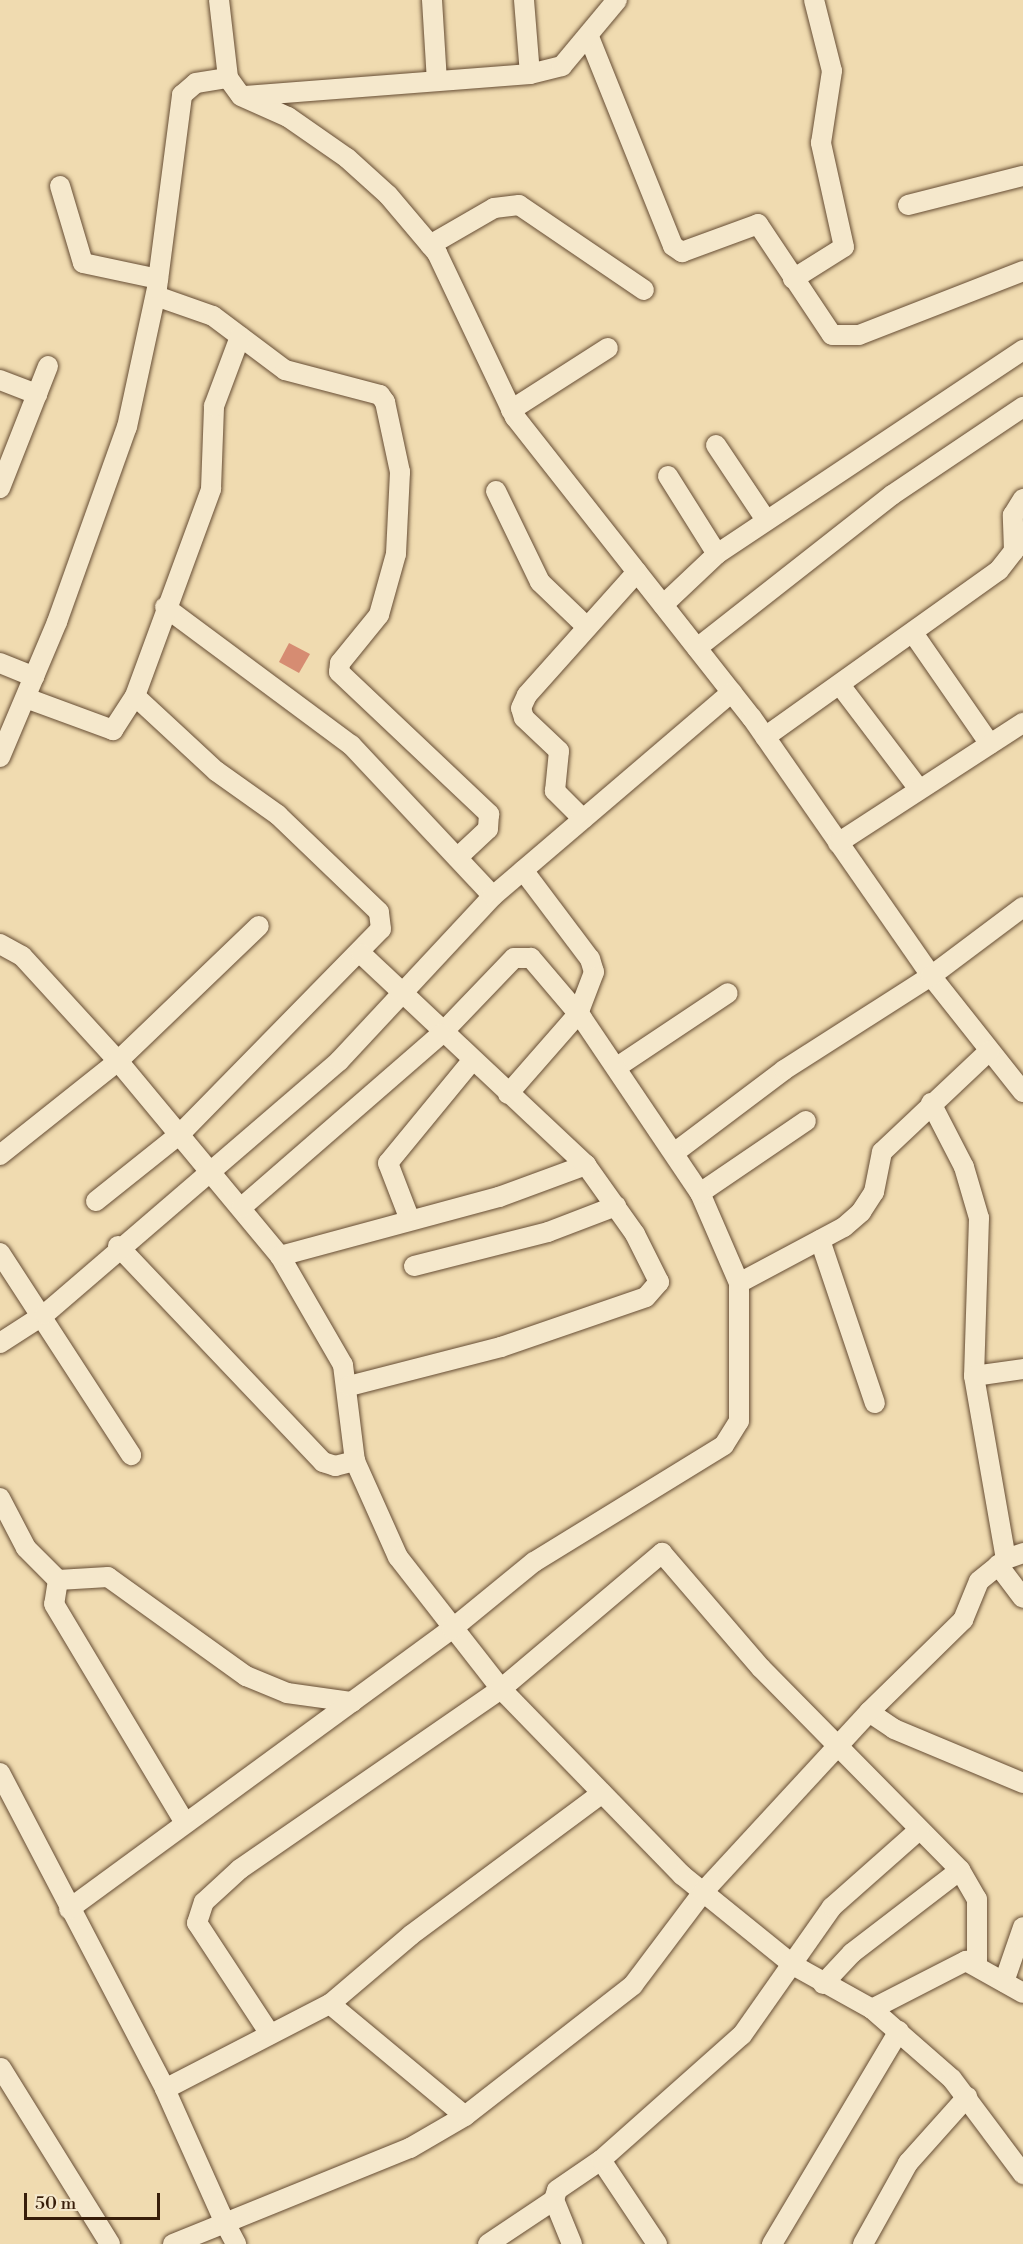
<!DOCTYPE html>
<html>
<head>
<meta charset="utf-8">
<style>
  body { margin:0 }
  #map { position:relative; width:1023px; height:2244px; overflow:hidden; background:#f0dbb0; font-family:"Libre Bodoni",serif }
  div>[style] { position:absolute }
  .building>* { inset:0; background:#d68c72 }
  .roads { filter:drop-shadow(0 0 2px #664d34) drop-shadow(0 0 2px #664d34) }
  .minor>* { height:20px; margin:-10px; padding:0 10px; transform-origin:10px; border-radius:10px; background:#f5e8cc }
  span { translate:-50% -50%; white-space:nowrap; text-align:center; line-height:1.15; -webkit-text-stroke:4.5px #f5e8cc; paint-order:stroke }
  .scale { position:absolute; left:24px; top:2193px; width:136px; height:27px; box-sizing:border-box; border:3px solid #381e0a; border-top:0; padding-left:8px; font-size:18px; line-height:21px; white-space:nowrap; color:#381e0a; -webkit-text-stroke:4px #f5e8cc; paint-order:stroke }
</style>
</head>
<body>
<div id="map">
  <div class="building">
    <div style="clip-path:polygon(289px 643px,310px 654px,299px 673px,279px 662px)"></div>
  </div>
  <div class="roads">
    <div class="minor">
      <div style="left:219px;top:0;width:79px;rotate:83.4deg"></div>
      <div style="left:228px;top:78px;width:22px;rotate:54deg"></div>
      <div style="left:241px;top:96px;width:51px;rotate:24.1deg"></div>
      <div style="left:288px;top:117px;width:72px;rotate:34.8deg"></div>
      <div style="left:347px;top:158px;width:55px;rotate:42.1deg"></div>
      <div style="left:388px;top:195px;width:76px;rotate:49.8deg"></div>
      <div style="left:437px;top:253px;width:182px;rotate:64.6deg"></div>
      <div style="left:515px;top:417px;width:383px;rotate:51.8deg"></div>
      <div style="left:752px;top:718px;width:314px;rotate:55.2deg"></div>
      <div style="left:931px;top:976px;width:148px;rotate:51.6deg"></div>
      <div style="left:432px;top:0;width:81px;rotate:86.5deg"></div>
      <div style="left:524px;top:0;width:74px;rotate:85.4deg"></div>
      <div style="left:589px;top:37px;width:225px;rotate:68.1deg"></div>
      <div style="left:673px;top:246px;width:11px;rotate:34deg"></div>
      <div style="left:682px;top:252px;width:81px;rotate:-20.2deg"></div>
      <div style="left:758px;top:224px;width:133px;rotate:56.3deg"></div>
      <div style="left:832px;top:335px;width:27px"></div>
      <div style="left:859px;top:335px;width:176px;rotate:-21.3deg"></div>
      <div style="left:245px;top:96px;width:286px;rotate:-4.4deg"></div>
      <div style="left:530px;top:74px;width:33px;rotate:-14deg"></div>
      <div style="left:562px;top:66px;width:86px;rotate:-50.2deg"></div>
      <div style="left:60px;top:186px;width:80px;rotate:73.4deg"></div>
      <div style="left:83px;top:263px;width:77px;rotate:12deg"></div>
      <div style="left:908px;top:205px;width:119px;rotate:-14.2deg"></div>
      <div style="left:430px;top:245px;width:74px;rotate:-30deg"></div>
      <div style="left:494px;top:208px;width:25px;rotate:-7deg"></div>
      <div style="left:519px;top:205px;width:151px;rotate:34.2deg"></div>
      <div style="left:793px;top:279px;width:60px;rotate:-32.1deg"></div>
      <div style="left:844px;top:247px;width:107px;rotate:-102.5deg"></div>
      <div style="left:821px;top:143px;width:73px;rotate:-81.3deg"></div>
      <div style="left:832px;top:71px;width:73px;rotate:-104.2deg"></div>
      <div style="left:156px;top:296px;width:60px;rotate:19.3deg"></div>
      <div style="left:213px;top:316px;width:90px;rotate:36.9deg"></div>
      <div style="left:285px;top:370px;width:98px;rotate:14.7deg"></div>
      <div style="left:380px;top:395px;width:9px;rotate:54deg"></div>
      <div style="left:385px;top:402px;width:72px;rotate:77.9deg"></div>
      <div style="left:400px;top:472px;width:82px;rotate:92.8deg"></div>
      <div style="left:396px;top:554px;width:63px;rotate:105.6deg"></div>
      <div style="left:379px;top:615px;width:62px;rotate:129.1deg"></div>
      <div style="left:340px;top:663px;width:9px;rotate:96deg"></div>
      <div style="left:339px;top:672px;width:207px;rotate:43.4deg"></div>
      <div style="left:489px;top:814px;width:15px;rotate:94deg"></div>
      <div style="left:488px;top:829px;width:42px;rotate:136.9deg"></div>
      <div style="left:0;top:380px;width:40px;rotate:21deg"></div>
      <div style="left:511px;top:410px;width:115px;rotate:-32.6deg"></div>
      <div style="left:716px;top:445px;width:90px;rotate:56.3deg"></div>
      <div style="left:668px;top:476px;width:92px;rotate:57.9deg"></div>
      <div style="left:0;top:488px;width:131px;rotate:-68.5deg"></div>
      <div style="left:496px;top:491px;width:101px;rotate:64.2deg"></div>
      <div style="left:540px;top:582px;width:65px;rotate:43.8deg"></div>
      <div style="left:663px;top:605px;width:74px;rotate:-43.4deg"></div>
      <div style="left:717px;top:554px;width:368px;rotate:-33.7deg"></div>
      <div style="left:165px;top:607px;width:232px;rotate:36.6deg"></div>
      <div style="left:351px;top:745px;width:207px;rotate:46.8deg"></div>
      <div style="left:913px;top:633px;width:135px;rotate:55.3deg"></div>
      <div style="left:697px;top:648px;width:248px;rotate:-38.1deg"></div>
      <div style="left:892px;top:495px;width:158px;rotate:-33.9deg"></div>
      <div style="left:0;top:663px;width:37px;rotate:22deg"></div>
      <div style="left:840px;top:685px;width:131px;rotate:52.8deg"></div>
      <div style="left:26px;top:698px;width:93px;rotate:20.2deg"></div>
      <div style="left:113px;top:730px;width:40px;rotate:-57.1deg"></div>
      <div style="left:765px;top:737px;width:287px;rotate:-35.5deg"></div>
      <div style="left:999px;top:570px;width:24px;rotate:-52deg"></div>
      <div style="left:1014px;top:551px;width:36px;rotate:-92deg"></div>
      <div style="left:1013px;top:515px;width:19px;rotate:-58deg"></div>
      <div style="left:0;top:757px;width:147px;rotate:-67.1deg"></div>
      <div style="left:57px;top:622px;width:207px;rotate:-70.3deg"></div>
      <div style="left:127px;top:427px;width:142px;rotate:-77.8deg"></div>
      <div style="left:157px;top:288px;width:195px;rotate:-82.6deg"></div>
      <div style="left:182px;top:95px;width:18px;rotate:-41deg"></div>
      <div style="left:196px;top:83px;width:32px;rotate:-9deg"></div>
      <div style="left:583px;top:819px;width:40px;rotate:-135deg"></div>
      <div style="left:555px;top:791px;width:40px;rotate:-84.3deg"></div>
      <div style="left:559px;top:751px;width:48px;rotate:-136.7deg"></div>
      <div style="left:524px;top:718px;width:10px;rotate:-107deg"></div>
      <div style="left:521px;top:708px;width:14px;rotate:-65deg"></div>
      <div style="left:527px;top:695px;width:165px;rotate:-48.2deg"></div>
      <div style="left:838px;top:843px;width:221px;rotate:-33deg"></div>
      <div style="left:0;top:944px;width:25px;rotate:29deg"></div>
      <div style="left:22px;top:956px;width:142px;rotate:47.6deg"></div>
      <div style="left:118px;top:1061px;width:254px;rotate:50.3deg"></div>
      <div style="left:280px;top:1256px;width:126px;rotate:60deg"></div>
      <div style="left:343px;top:1365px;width:97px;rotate:82.9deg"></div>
      <div style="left:355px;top:1461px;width:105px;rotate:65.9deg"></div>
      <div style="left:398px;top:1557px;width:167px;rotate:52deg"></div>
      <div style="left:501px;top:1689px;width:260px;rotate:45.8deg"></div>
      <div style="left:682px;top:1875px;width:143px;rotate:39deg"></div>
      <div style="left:793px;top:1965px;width:90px;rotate:29.1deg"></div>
      <div style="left:872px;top:2009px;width:106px;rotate:41.2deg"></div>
      <div style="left:952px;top:2079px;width:119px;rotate:53.2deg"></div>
      <div style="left:617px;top:1067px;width:133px;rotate:-33.7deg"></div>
      <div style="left:508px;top:1094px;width:106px;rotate:-48.8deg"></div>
      <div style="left:578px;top:1014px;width:45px;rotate:-69.1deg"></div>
      <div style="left:594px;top:972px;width:14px;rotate:-107deg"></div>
      <div style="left:590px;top:959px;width:111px;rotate:-127deg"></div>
      <div style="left:931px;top:1103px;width:72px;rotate:62.7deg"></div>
      <div style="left:964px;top:1167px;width:53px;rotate:73.6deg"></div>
      <div style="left:979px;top:1218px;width:158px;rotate:91.8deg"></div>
      <div style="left:974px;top:1376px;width:186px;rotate:80.1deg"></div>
      <div style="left:674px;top:1153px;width:138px;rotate:-37deg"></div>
      <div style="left:784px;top:1070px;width:174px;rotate:-32.6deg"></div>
      <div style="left:931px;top:976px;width:115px;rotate:-36.9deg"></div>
      <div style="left:0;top:1155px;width:151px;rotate:-38.5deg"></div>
      <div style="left:118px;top:1061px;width:195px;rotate:-43.8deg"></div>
      <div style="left:700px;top:1193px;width:128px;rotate:-34.2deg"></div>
      <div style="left:96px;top:1201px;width:107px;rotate:-38.6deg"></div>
      <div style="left:180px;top:1134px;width:287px;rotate:-45.6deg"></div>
      <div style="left:381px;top:929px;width:17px;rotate:-97deg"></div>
      <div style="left:379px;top:912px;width:140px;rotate:-136.2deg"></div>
      <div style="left:278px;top:815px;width:76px;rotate:-144.6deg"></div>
      <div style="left:216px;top:771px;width:110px;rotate:-137.2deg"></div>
      <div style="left:135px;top:696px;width:221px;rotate:-69.8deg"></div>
      <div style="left:211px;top:489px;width:83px;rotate:-87.9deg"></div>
      <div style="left:214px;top:406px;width:74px;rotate:-69.4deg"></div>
      <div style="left:410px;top:1220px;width:61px;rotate:-111.1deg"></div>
      <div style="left:388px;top:1163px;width:131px;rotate:-50.6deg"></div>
      <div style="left:820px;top:1240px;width:172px;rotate:71.4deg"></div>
      <div style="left:118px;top:1246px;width:298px;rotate:46.5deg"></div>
      <div style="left:323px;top:1462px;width:13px;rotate:18deg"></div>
      <div style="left:335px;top:1466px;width:21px;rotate:-14deg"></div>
      <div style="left:0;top:1253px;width:241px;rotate:57deg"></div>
      <div style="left:280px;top:1256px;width:227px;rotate:-15.1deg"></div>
      <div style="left:499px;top:1197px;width:93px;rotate:-20.2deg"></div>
      <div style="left:414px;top:1266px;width:138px;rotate:-14.2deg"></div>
      <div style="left:548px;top:1232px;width:73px;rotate:-20.9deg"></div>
      <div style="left:739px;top:1283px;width:119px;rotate:-28.1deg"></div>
      <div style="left:844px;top:1227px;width:23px;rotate:-41deg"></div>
      <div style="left:861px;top:1212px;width:24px;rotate:-57deg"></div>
      <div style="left:874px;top:1192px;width:41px;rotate:-78.7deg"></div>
      <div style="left:882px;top:1152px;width:147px;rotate:-43.3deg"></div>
      <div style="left:0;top:1343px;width:54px;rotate:-32.8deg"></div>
      <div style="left:45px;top:1314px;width:388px;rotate:-40.7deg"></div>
      <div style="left:339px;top:1061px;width:226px;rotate:-47deg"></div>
      <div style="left:493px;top:896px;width:314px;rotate:-40.5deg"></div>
      <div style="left:974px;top:1376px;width:49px;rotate:-8.1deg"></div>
      <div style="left:349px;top:1386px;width:157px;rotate:-14.4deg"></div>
      <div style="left:501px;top:1347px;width:153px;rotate:-19deg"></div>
      <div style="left:646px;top:1297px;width:20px;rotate:-49deg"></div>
      <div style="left:659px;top:1282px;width:54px;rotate:-116.6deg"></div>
      <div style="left:635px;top:1234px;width:85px;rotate:-125.4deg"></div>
      <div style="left:586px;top:1165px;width:308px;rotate:-136.8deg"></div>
      <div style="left:0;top:1498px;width:56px;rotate:62.5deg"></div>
      <div style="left:26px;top:1548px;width:45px;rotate:45deg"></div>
      <div style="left:58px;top:1580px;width:50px;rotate:-3.4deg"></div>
      <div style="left:108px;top:1577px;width:170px;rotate:35.7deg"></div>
      <div style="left:246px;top:1676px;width:44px;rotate:22.5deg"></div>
      <div style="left:287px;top:1693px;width:66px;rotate:7.9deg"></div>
      <div style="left:998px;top:1565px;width:41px;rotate:52.9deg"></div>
      <div style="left:58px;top:1580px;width:24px;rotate:99deg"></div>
      <div style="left:54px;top:1604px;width:255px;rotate:59.1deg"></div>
      <div style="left:869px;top:1712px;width:30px;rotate:34deg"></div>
      <div style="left:894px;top:1729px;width:140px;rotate:22.7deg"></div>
      <div style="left:0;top:1773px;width:356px;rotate:62.4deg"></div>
      <div style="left:165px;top:2089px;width:147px;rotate:65.9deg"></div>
      <div style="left:225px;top:2223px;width:200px;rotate:-22.1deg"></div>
      <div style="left:410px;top:2148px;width:64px;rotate:-30.2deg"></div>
      <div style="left:465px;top:2116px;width:213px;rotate:-37.9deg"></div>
      <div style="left:633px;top:1985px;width:116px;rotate:-53deg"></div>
      <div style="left:703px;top:1892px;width:245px;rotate:-47.3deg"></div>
      <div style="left:869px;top:1712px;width:132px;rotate:-44.4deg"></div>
      <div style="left:963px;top:1620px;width:42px;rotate:-67.7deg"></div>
      <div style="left:979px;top:1581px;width:35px;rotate:-39deg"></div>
      <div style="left:1006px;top:1559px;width:18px;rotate:-19deg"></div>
      <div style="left:69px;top:1909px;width:474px;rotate:-36.2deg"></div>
      <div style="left:452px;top:1629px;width:106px;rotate:-39.3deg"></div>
      <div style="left:534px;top:1562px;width:223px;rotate:-31.6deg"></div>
      <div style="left:724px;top:1445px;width:28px;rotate:-58deg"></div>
      <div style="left:739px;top:1421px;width:138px;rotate:-90deg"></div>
      <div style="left:739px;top:1283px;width:98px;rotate:-113.4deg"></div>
      <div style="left:700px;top:1193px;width:211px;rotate:-124deg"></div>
      <div style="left:582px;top:1018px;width:79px;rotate:-130.4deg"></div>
      <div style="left:531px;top:958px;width:17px;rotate:180deg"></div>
      <div style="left:514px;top:958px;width:105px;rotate:133.8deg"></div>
      <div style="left:441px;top:1034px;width:264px;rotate:139deg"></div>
      <div style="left:1004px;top:1982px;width:58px;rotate:-70.9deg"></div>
      <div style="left:823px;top:1984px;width:42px;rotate:-46.9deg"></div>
      <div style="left:852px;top:1953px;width:136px;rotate:-37.5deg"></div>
      <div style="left:330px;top:2004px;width:106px;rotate:-40.4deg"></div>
      <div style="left:411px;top:1935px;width:238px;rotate:-36.6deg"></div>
      <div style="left:872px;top:2009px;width:106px;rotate:-27.1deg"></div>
      <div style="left:966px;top:1961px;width:65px;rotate:29.3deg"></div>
      <div style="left:270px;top:2034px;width:133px;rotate:-123.3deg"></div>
      <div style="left:197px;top:1923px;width:22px;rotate:-72deg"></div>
      <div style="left:204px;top:1902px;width:49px;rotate:-42.5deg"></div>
      <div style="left:240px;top:1869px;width:317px;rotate:-34.6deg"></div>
      <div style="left:501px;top:1689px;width:211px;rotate:-40.2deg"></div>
      <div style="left:662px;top:1553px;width:152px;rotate:49.3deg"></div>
      <div style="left:761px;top:1668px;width:284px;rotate:45.4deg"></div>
      <div style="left:960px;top:1870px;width:34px;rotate:60deg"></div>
      <div style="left:977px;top:1899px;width:66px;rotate:90deg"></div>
      <div style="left:1px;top:2068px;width:207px;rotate:58.2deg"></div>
      <div style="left:165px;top:2089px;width:186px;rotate:-27.3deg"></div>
      <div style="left:330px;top:2004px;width:175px;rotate:39.7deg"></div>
      <div style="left:601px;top:2160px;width:101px;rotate:56.3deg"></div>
      <div style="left:173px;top:2244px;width:56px;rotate:-22deg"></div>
      <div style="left:225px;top:2223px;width:24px;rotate:62deg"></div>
      <div style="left:488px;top:2244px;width:79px;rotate:-33.7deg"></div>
      <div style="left:572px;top:2244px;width:48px;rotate:-112.2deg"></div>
      <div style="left:554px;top:2200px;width:10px;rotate:-73deg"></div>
      <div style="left:557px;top:2190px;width:53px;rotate:-34.3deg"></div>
      <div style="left:601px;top:2160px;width:188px;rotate:-41.6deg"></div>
      <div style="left:742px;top:2035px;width:156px;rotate:-54.9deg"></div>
      <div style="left:832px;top:1907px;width:116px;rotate:-41.5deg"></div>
      <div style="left:772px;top:2244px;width:248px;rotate:-59.2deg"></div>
      <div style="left:863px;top:2244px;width:93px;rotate:-60.9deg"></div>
      <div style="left:908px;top:2163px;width:89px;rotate:-48.2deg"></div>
    </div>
  </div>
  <div class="scale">50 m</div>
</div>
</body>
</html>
